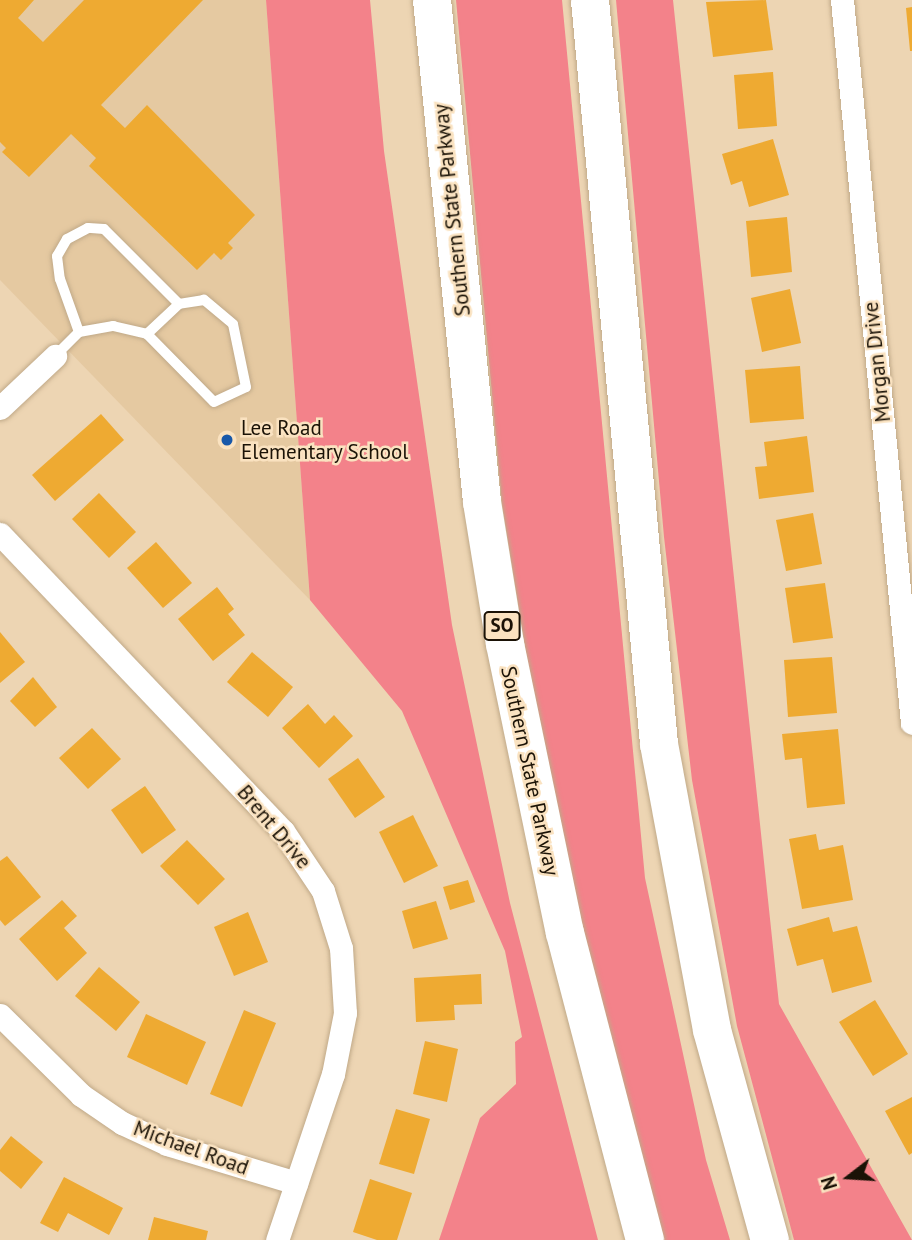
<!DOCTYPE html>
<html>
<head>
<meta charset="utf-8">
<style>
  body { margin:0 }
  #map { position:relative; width:912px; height:1240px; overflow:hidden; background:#edd5b3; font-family:"PT Sans",sans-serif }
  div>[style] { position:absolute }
  .built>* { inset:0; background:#e5c9a1 }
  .green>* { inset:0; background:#f3828a }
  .building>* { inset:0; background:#eeaa32 }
  .roads { filter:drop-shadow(0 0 2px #c0a988) drop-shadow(0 0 2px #c0a988) }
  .lane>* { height:10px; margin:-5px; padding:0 5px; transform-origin:5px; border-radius:5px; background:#fff }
  .street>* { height:23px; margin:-11.5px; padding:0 11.5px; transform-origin:11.5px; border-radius:11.5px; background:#fff }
  .highway>* { height:38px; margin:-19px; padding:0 19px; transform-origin:19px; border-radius:19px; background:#fff }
  .dots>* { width:19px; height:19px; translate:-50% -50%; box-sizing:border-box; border:4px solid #fae2c0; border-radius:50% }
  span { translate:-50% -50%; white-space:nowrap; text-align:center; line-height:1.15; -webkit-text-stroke:5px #fae2c0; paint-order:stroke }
  .shield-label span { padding:2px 5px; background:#fae2c0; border:2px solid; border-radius:5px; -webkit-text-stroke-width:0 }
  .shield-label { font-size:19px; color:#1a1206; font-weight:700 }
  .street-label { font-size:21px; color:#1a1206 }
  .poi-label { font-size:21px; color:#1a1206 }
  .left { translate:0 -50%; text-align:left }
  .north { position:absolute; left:814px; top:1142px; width:70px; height:70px; -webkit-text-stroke:5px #fae2c0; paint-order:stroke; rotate:253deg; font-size:19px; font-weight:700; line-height:28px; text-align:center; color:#1a1206 }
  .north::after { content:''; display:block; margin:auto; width:24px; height:32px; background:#1a1206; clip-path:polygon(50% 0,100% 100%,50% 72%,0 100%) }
</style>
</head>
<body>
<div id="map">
  <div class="built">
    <div style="clip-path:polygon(0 0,266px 0,310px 600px,0 280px)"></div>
  </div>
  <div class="green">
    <div style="clip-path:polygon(266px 0,370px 0,384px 151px,452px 625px,510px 903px,598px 1240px,439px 1240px,480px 1118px,516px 1084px,515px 1042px,522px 1037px,505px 951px,402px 711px,310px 600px)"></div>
    <div style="clip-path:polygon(456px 0,562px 0,645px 878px,706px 1160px,730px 1240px,658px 1240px,547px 783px,502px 504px)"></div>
    <div style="clip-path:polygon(616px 0,673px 0,779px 1004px,912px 1240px,794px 1240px,737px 1026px,692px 780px,664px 537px)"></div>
  </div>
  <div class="building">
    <div style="clip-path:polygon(0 0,34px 0,18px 18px,43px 42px,84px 0,203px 0,101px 105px,125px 128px,147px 105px,255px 215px,228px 243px,233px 248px,221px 260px,214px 253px,197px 270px,89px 166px,96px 158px,71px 134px,29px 177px,2px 152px,6px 148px,0 142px)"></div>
    <div style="clip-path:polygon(766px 0,773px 50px,713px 57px,706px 2px)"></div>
    <div style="clip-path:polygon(912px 7px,912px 51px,910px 51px,906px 8px)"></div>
    <div style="clip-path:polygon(773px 72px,777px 126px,738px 129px,734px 75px)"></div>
    <div style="clip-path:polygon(773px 139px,789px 195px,749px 207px,742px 181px,731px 185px,722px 154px)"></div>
    <div style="clip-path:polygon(787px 217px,792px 272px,751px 277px,746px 221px)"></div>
    <div style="clip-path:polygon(790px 289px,801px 343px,762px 352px,751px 298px)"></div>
    <div style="clip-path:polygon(800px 366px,804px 419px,750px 423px,745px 370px)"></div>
    <div style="clip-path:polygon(101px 414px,124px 440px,55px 501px,32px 475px)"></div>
    <div style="clip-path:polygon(807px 436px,814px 492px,759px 499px,755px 467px,767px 466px,764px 442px)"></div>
    <div style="clip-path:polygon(99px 493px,136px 532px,109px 558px,72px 519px)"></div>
    <div style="clip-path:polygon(813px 513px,822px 564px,786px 571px,776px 520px)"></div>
    <div style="clip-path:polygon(156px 542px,192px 583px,163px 608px,127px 568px)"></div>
    <div style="clip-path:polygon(825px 583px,833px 638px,793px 643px,785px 588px)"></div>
    <div style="clip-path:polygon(217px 587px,234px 609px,228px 614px,245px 635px,213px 661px,178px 619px)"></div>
    <div style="clip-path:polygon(0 632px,25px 662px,0 683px)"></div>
    <div style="clip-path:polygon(252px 652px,293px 687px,268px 717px,227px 682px)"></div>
    <div style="clip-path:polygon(832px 657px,837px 713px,788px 717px,784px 660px)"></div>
    <div style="clip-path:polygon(33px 677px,57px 707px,35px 727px,10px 701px)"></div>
    <div style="clip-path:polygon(308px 704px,325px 724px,334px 715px,353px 736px,319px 768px,282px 728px)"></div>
    <div style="clip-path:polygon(92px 728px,121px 759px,88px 789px,59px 758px)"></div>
    <div style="clip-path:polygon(838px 729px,845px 804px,807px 808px,802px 758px,785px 760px,782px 734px)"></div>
    <div style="clip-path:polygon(358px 758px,385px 797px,355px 818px,328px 779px)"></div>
    <div style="clip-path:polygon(145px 786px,176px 830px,142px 854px,111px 810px)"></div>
    <div style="clip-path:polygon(413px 815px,438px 866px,404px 883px,379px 832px)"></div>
    <div style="clip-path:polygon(816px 834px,819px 850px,843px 845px,853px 900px,802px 909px,789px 839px)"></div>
    <div style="clip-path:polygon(187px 840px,225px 879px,198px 905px,160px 866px)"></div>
    <div style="clip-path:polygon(7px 856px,41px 897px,5px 926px,0 920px,0 861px)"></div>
    <div style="clip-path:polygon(468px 880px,475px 902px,450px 910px,443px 887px)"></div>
    <div style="clip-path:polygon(62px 900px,77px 916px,64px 928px,87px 953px,57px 981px,19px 939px)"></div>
    <div style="clip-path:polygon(436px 901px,448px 939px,413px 949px,402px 911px)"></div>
    <div style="clip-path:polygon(248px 912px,268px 962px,234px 976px,214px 927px)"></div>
    <div style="clip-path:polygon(829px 917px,833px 932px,857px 926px,872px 982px,832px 993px,823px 959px,797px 966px,787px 929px)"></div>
    <div style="clip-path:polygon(99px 967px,140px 1002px,116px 1031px,75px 996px)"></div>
    <div style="clip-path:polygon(481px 974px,482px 1004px,454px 1005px,455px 1020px,416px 1022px,414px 978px)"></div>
    <div style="clip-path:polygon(875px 1000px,908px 1054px,873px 1076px,839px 1022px)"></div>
    <div style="clip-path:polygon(244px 1010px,276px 1023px,242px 1107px,210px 1094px)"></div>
    <div style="clip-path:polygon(146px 1014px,206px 1042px,187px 1085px,127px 1057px)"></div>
    <div style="clip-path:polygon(425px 1041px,458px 1049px,447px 1102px,413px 1094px)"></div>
    <div style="clip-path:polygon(912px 1097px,912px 1153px,909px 1155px,885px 1111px)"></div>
    <div style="clip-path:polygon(396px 1109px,430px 1119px,414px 1174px,379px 1164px)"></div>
    <div style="clip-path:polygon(11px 1136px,43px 1162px,21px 1189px,0 1171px,0 1150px)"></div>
    <div style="clip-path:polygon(64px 1177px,123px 1208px,109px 1235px,68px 1213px,58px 1232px,40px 1223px)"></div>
    <div style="clip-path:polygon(370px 1179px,412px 1193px,397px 1240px,377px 1240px,353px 1232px)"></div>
    <div style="clip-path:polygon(154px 1217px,208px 1231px,206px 1240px,148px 1240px)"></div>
  </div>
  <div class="roads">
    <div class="lane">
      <div style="left:147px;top:334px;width:44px;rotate:-43.2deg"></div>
      <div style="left:55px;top:356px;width:34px;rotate:-45deg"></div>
      <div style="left:79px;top:332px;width:35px;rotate:-10deg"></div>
      <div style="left:113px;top:326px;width:35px;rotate:13deg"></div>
      <div style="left:147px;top:334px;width:95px;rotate:45.4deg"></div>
      <div style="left:214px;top:402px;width:35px;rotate:-25deg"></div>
      <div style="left:246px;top:387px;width:64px;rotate:-101.7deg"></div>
      <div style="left:233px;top:324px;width:38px;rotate:-140deg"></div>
      <div style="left:204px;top:300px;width:25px;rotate:171deg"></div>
      <div style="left:179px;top:304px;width:106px;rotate:-135deg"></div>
      <div style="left:104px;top:229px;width:16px;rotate:-176deg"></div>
      <div style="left:88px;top:228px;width:24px;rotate:152deg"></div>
      <div style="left:67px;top:239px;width:20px;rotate:120deg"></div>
      <div style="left:57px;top:256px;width:23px;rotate:83deg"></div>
      <div style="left:60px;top:279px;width:56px;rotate:70.3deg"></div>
    </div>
    <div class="street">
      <div style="left:842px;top:0;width:726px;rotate:84.47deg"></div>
      <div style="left:0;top:408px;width:76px;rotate:-43.4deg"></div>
      <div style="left:0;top:534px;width:410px;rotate:46.4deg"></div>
      <div style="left:283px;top:831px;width:72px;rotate:56.3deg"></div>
      <div style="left:323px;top:891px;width:60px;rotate:72.5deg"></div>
      <div style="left:341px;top:948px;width:65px;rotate:86.5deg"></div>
      <div style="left:345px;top:1013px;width:62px;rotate:101.1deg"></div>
      <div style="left:333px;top:1074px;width:175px;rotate:108.6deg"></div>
      <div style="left:0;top:1015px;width:114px;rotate:44.6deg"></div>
      <div style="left:81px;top:1095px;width:50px;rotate:34.3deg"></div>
      <div style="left:122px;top:1123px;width:50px;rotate:25deg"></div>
      <div style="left:167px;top:1144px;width:135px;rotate:16.8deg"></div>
    </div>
    <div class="highway">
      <div style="left:432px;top:0;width:504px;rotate:84.31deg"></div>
      <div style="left:482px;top:502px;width:144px;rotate:80.8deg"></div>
      <div style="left:505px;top:644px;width:295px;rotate:78.3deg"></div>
      <div style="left:565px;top:933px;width:317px;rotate:75.4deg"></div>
      <div style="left:590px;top:0;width:747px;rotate:84.7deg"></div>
      <div style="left:659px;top:744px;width:291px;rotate:79.5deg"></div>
      <div style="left:712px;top:1030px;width:218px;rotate:74.6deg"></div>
    </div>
  </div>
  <div class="dots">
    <div style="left:227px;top:440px;background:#1858a9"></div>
  </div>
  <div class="shield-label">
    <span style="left:502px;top:626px">SO</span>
  </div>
  <div class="street-label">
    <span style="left:452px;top:210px;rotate:-96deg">Southern State Parkway</span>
    <span style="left:877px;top:362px;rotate:-96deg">Morgan Drive</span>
    <span style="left:530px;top:771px;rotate:78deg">Southern State Parkway</span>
    <span style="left:274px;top:827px;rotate:50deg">Brent Drive</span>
    <span style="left:191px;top:1148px;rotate:20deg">Michael Road</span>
  </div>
  <div class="poi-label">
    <span class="left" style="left:241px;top:440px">Lee Road<br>Elementary School</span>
  </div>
  <div class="north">N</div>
</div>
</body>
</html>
